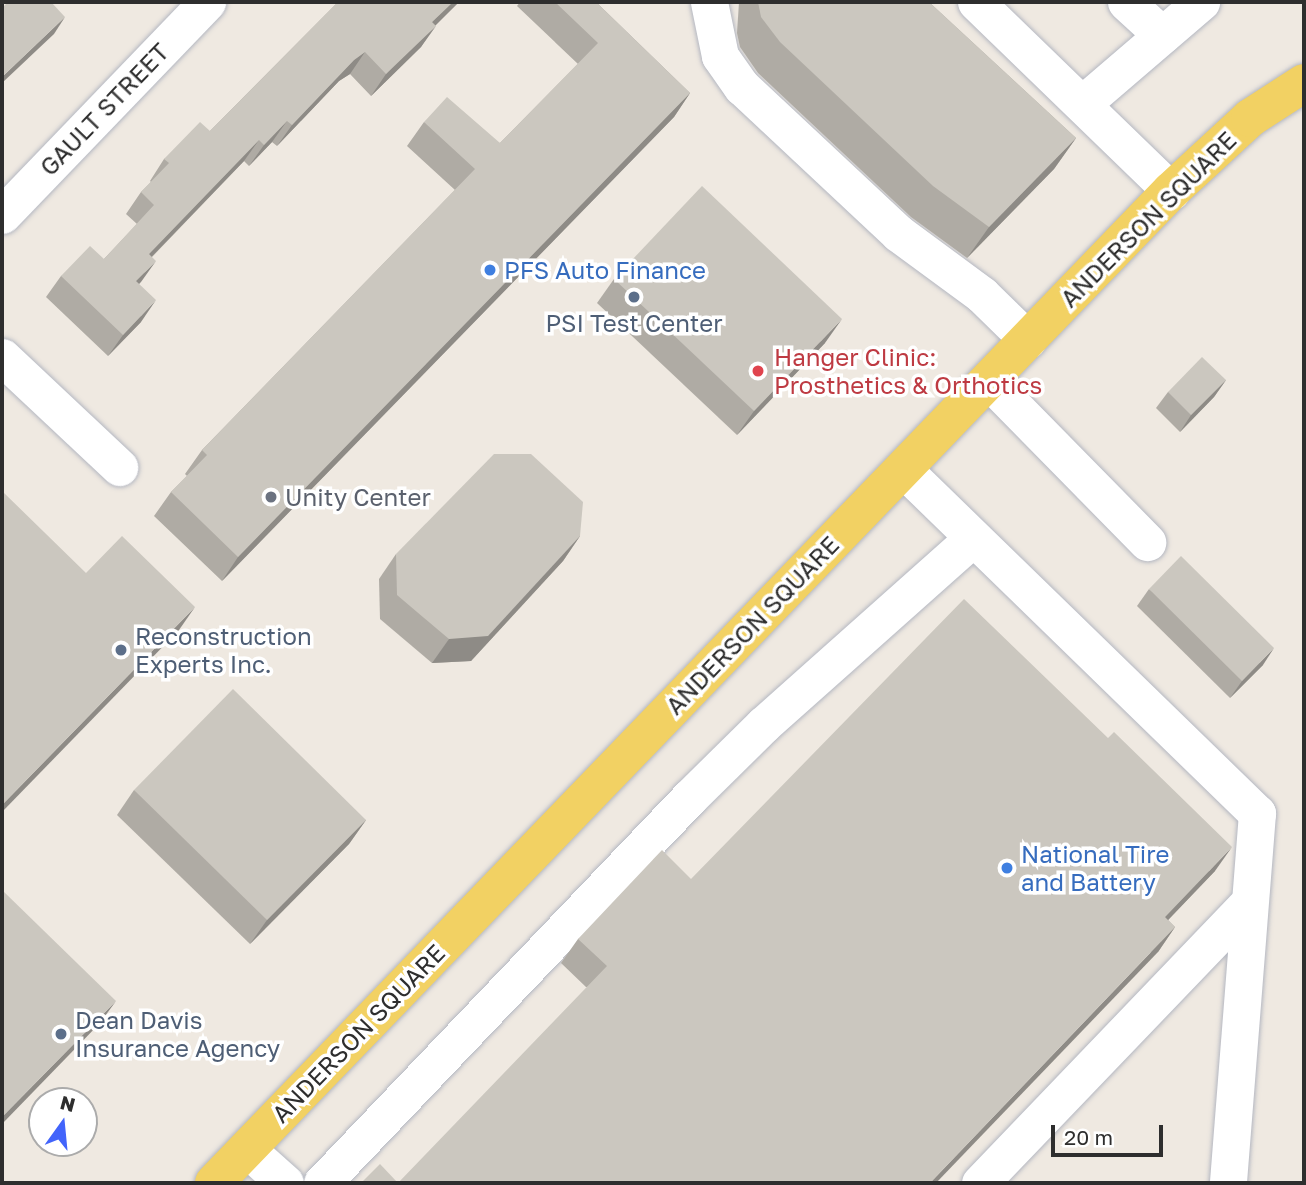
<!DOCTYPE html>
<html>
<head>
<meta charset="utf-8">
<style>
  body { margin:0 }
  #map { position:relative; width:1306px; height:1185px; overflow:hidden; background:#efe9e1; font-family:"Golos Text",sans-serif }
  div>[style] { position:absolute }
  .roads { filter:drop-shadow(0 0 2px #b4b7c1) drop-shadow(0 0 2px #b4b7c1) }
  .minor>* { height:37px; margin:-18.5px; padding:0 18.5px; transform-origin:18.5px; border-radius:18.5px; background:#fff }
  .major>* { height:38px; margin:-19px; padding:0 19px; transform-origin:19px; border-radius:19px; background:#f2d163 }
  .wall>* { inset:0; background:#afaba4 }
  .shaded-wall>* { inset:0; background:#8e8b86 }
  .building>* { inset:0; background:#cbc7bf }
  .dots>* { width:19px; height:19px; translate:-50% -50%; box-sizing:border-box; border:4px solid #fff; border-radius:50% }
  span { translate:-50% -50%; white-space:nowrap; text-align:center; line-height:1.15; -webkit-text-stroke:7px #fff; paint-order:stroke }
  .street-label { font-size:24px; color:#2e2e2e }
  .shop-label { font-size:24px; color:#366cbe }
  .left { translate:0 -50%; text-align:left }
  .service-label { font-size:24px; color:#4e5e75 }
  .health-label { font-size:24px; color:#be3a42 }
  .worship-label { font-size:24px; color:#5b616d }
  .frame { position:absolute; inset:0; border:4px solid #2e2e2e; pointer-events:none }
  .north { position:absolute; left:28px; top:1087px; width:70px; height:70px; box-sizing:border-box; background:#fff; border:2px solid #ababab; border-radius:50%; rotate:15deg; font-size:19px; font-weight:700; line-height:28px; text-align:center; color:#2e2e2e }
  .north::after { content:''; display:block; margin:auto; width:24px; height:32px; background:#4264fb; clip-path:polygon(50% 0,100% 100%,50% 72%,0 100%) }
  .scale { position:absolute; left:1051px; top:1125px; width:112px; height:32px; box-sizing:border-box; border:4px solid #2e2e2e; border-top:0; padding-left:9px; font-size:21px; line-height:24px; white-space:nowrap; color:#2e2e2e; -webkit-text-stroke:5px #fff; paint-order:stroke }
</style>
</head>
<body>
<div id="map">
  <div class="roads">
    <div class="minor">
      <div style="left:709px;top:2px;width:55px;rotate:78.5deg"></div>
      <div style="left:720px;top:56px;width:38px;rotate:55deg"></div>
      <div style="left:742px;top:87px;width:214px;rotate:43.1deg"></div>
      <div style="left:898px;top:233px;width:104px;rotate:36.4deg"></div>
      <div style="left:982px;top:295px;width:64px;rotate:44.4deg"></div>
      <div style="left:976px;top:2px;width:272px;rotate:44.1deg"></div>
      <div style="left:1126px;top:2px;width:49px;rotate:42.5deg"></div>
      <div style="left:1082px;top:104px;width:157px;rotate:-40.6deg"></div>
      <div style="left:2px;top:215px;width:296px;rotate:-46.1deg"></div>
      <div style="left:2px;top:357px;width:161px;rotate:43.2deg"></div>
      <div style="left:989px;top:381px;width:226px;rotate:45.5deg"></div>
      <div style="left:903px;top:469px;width:494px;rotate:44.2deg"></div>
      <div style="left:1257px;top:813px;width:371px;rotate:94.5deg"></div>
      <div style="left:247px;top:1149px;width:51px;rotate:41.8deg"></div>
      <div style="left:322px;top:1183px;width:532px;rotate:-46.37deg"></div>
      <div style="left:689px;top:798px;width:104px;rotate:-44.6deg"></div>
      <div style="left:763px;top:725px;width:281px;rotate:-41.7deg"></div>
      <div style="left:980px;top:1183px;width:387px;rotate:-46.2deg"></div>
    </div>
    <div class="major">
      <div style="left:214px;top:1183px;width:1378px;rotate:-46.03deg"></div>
      <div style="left:1171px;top:191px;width:108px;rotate:-42.7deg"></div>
      <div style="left:1250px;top:118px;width:64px;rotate:-32.9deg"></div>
    </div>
  </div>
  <div class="wall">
    <div style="clip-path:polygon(338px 2px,459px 2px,435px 25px,421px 47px,371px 96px,350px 74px,339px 81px,277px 146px,272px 142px,249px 166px,244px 161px,152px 257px,139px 284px,141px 322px,108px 356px,46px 297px,61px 276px,104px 259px,137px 224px,126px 214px,141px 192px,151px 182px,150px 181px,164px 159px,210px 131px)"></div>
    <div style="clip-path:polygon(520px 2px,596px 2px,690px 93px,674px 117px,222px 581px,154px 516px,171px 492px,187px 476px,185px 474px,202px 450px,455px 190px,407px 146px,424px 122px,500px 143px,578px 64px,517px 6px)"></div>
    <div style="clip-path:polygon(739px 2px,929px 2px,1076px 138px,1054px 169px,967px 258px,911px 217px,758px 73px,740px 47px,737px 33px)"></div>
    <div style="clip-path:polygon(614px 279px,825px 343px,737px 435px,597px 303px)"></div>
    <div style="clip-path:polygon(1226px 380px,1214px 397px,1180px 432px,1156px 408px,1168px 392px)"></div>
    <div style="clip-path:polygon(580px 536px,563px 561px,471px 661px,432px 663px,380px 619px,379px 579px,396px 554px)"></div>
    <div style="clip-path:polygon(1149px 589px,1263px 665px,1230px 698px,1137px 606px)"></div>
    <div style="clip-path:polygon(134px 790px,366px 820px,349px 844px,250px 944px,117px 815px)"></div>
    <div style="clip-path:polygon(1215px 871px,1168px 920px,1175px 927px,1158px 952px,586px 987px,561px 963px,578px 939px,691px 879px)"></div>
  </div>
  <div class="shaded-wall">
    <div style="clip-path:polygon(453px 2px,459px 2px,421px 40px,436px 26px,421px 47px,371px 96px,386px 74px,432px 22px)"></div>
    <div style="clip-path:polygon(65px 17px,54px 34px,2px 83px,2px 77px)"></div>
    <div style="clip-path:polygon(365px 52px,350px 74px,339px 81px,277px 146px,292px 125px,354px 60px)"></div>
    <div style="clip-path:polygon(690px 93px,674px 117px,222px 581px,238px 557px)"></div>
    <div style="clip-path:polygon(287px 121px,272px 142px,249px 166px,264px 145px)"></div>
    <div style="clip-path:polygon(1076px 138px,1054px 169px,967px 258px,989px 227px)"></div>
    <div style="clip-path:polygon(259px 140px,244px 161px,134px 275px,149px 254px)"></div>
    <div style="clip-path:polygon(156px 261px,141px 282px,121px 302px,136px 281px)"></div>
    <div style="clip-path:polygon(156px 300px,141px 322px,108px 356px,123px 335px)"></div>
    <div style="clip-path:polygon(842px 319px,825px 343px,737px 435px,754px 411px)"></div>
    <div style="clip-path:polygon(1226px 380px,1214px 397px,1180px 432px,1191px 415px)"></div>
    <div style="clip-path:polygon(580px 536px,563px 561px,471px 661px,432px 663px,449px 639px)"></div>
    <div style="clip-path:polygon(195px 607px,179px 630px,2px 812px,2px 805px)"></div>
    <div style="clip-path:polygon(1274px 648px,1263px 665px,1230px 698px,1242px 681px)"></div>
    <div style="clip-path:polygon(366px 820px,349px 844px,250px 944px,267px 920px)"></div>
    <div style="clip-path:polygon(1232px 847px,1215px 871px,1148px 941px,1165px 917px)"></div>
    <div style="clip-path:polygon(1175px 927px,1158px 952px,936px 1183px,930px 1183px)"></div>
    <div style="clip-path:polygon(116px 1001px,100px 1023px,2px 1124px,2px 1117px)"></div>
  </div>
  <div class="building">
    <div style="clip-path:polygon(8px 2px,51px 2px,65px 17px,2px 77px,2px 8px)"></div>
    <div style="clip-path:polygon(338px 2px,453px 2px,432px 22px,436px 26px,386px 74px,365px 52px,354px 60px,292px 125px,287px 121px,264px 145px,259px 140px,149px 254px,156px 261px,136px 281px,156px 300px,123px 335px,61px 276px,90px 246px,104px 259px,154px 205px,141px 192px,169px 163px,164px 159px,200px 122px,210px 131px)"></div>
    <div style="clip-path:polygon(555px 2px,596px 2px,690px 93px,238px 557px,171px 492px,207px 455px,202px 450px,475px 169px,424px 122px,447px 97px,500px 143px,598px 43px)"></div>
    <div style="clip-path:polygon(758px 2px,929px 2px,1076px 138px,989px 227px,933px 186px,780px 42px,761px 17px)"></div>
    <div style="clip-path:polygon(702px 186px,842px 319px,754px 411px,614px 279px)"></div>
    <div style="clip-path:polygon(1202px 357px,1226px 380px,1191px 415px,1168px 392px)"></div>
    <div style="clip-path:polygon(494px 454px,531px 454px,583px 502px,580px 536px,488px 636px,449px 639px,397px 595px,396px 554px)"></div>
    <div style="clip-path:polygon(2px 491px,86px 573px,122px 536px,195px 607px,2px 805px)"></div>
    <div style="clip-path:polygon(1181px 556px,1274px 648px,1242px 681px,1149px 589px)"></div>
    <div style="clip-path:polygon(964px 599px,1108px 738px,1114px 732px,1232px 847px,1165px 917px,1175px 927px,930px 1183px,398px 1183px,607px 966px,578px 939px,662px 850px,691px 879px)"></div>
    <div style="clip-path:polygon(233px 689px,366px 820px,267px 920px,134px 790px)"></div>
    <div style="clip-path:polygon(2px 890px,116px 1001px,2px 1117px)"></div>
    <div style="clip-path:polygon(380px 1164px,398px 1183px,361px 1183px)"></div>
  </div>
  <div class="dots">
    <div style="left:490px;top:270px;background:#3f7fe0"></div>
    <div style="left:634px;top:297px;background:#5c6f8a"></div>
    <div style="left:758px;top:371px;background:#e0444e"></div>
    <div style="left:271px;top:497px;background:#6b7280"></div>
    <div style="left:121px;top:650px;background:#5c6f8a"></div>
    <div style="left:1007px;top:868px;background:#3f7fe0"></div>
    <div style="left:61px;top:1034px;background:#5c6f8a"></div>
  </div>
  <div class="street-label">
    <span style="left:104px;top:109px;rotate:-46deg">GAULT STREET</span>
    <span style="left:1148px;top:219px;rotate:-45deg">ANDERSON SQUARE</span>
    <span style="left:752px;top:625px;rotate:-46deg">ANDERSON SQUARE</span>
    <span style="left:358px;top:1033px;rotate:-46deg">ANDERSON SQUARE</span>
  </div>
  <div class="shop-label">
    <span class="left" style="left:504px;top:270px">PFS Auto Finance</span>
    <span class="left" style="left:1021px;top:868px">National Tire<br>and Battery</span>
  </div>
  <div class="service-label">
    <span style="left:634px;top:323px">PSI Test Center</span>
    <span class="left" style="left:135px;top:650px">Reconstruction<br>Experts Inc.</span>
    <span class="left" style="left:75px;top:1034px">Dean Davis<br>Insurance Agency</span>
  </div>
  <div class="health-label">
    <span class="left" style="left:774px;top:371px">Hanger Clinic:<br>Prosthetics &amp; Orthotics</span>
  </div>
  <div class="worship-label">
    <span class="left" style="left:285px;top:497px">Unity Center</span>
  </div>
  <div class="frame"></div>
  <div class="north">N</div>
  <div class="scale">20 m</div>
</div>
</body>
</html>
